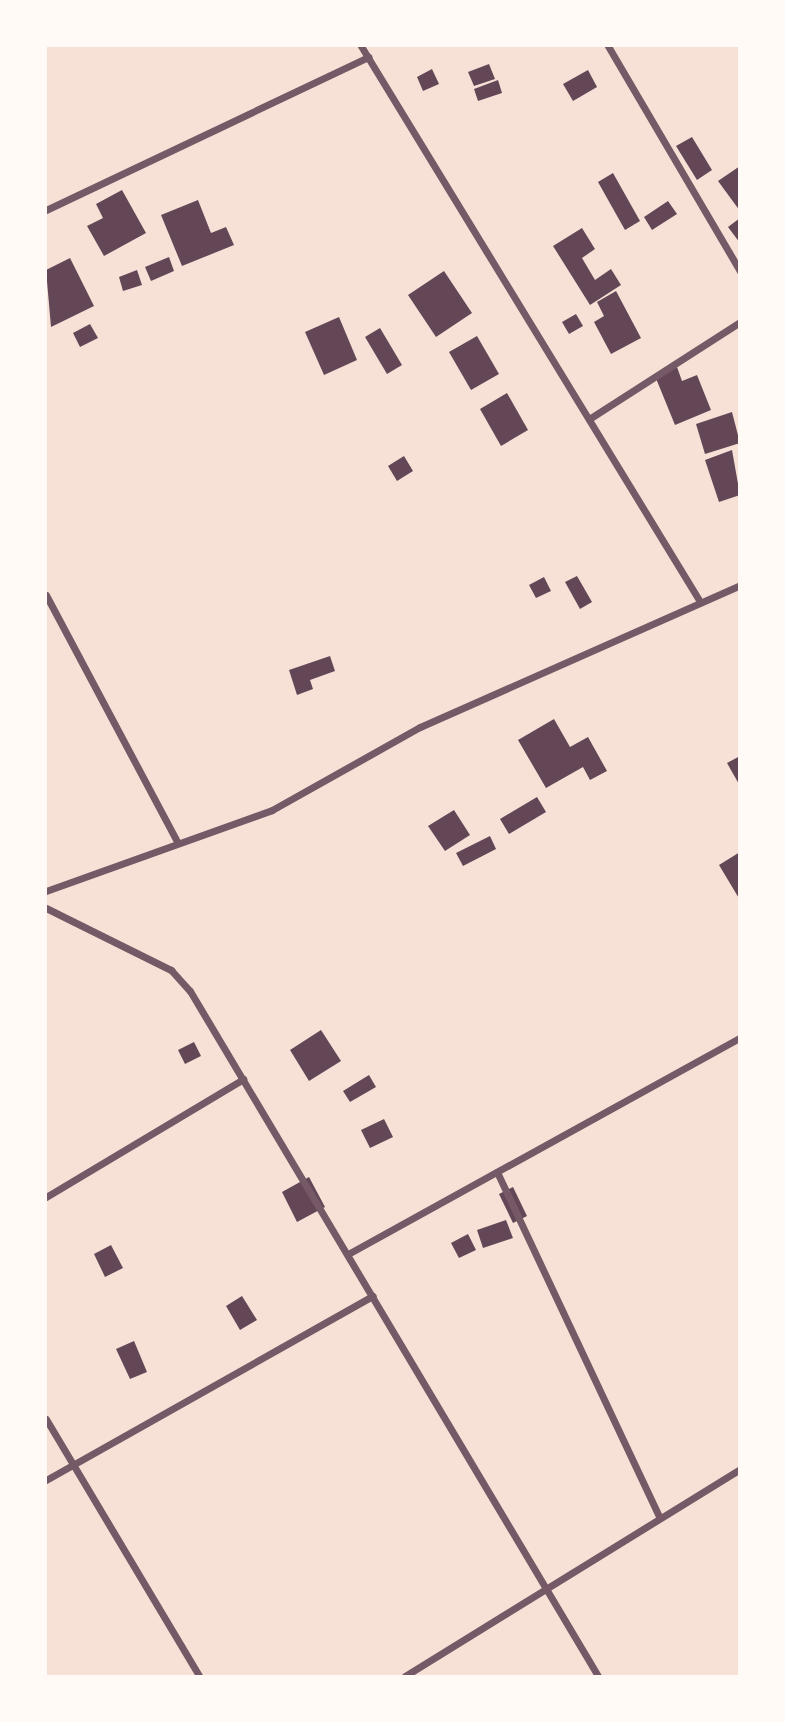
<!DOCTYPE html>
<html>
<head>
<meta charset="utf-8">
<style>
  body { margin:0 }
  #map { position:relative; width:785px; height:1722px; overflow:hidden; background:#f7e1d7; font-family:Barlow,sans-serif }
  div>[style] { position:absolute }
  .building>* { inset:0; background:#644757 }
  .minor>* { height:7px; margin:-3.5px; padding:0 3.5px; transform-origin:3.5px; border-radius:3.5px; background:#755966 }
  span { translate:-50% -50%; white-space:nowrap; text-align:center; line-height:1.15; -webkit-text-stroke:7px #fffaf5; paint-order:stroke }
  .frame { position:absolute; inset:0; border:47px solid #fffaf5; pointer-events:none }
</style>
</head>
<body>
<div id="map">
  <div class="building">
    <div style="clip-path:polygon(489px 64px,495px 79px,474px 86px,468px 72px)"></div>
    <div style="clip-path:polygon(432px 69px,439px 84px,423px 91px,417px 77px)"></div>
    <div style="clip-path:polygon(588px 70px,597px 87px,573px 101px,563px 84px)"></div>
    <div style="clip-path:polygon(498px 80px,502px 93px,478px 101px,474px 89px)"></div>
    <div style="clip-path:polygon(692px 137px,712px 170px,697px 180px,676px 146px)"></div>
    <div style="clip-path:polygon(740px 166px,740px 211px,718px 181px)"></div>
    <div style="clip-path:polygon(613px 173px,640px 221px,625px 230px,598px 182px)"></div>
    <div style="clip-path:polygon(122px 190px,146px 233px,104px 256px,87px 226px,103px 218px,96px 204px)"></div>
    <div style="clip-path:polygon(198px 200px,211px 233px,226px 227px,234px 245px,182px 266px,161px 215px)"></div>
    <div style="clip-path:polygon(668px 201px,677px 214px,652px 230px,644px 217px)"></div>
    <div style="clip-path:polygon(740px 218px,740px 243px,728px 227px)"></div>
    <div style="clip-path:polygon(582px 228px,595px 249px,582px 258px,595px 280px,611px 269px,621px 285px,590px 305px,553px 246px)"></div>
    <div style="clip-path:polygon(169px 257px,174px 271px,151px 281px,145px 267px)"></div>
    <div style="clip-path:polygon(70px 258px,94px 306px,51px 327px,46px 270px)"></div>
    <div style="clip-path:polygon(137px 270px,142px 285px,123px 291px,119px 277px)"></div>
    <div style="clip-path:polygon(444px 271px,472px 313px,436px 337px,408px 295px)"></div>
    <div style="clip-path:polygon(616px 291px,641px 338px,611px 354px,594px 322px,604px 316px,597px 302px)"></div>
    <div style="clip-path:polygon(576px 314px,583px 326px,569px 334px,562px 322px)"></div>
    <div style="clip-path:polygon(339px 317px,357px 360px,324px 375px,305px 332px)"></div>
    <div style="clip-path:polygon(90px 324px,98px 338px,80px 347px,73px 333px)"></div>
    <div style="clip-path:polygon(380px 328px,402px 365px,387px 374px,365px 337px)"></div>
    <div style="clip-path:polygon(477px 336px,499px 374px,471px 390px,449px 352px)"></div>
    <div style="clip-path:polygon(677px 367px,682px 381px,697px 375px,711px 410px,675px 425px,655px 376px)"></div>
    <div style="clip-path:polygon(507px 393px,528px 430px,501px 446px,480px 409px)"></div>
    <div style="clip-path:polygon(732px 412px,740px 443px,705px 454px,696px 424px)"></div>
    <div style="clip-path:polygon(732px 450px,740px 495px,719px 502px,705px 460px)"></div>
    <div style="clip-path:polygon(404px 456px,413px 471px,397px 481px,388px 466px)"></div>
    <div style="clip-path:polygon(577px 576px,592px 602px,580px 609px,565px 582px)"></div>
    <div style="clip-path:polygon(544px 577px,551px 591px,536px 598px,529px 585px)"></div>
    <div style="clip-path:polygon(330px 656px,335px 671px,310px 680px,313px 689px,297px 695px,289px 670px)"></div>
    <div style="clip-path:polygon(554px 719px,570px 747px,588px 737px,607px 771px,590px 780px,583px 767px,546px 788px,518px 740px)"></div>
    <div style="clip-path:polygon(740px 756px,740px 786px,727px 763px)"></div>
    <div style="clip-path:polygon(537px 797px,546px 812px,509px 834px,500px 819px)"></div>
    <div style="clip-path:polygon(454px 810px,470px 835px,445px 851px,428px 826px)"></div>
    <div style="clip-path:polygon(490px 836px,496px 849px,463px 866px,456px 853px)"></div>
    <div style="clip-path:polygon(740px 852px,740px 900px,719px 865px)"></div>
    <div style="clip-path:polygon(321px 1030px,341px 1061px,309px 1081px,290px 1050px)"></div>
    <div style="clip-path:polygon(194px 1042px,201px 1056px,185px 1064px,178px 1050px)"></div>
    <div style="clip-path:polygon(369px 1075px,376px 1087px,350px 1102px,343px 1091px)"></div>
    <div style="clip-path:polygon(384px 1119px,393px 1137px,370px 1148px,361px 1130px)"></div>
    <div style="clip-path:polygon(309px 1177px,325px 1207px,297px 1222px,282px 1192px)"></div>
    <div style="clip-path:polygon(513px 1187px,527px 1216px,513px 1223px,499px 1194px)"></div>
    <div style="clip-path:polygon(506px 1220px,513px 1238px,483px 1248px,477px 1230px)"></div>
    <div style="clip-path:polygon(468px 1234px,476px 1250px,459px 1258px,451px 1243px)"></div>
    <div style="clip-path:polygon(111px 1245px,123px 1268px,105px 1277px,94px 1254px)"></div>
    <div style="clip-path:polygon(242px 1296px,257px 1320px,240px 1330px,226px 1306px)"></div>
    <div style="clip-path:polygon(134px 1341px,147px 1372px,130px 1379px,116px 1349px)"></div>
  </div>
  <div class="minor">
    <div style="left:361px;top:46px;width:649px;rotate:58.61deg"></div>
    <div style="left:608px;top:46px;width:261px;rotate:59.6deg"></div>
    <div style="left:46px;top:210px;width:357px;rotate:-25.4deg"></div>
    <div style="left:589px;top:419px;width:179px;rotate:-32.7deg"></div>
    <div style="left:46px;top:595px;width:279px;rotate:62deg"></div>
    <div style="left:46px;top:891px;width:240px;rotate:-19.7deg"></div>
    <div style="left:272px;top:810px;width:170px;rotate:-29.3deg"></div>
    <div style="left:420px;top:727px;width:350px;rotate:-23.9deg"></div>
    <div style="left:46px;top:908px;width:140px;rotate:26.4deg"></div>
    <div style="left:171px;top:970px;width:28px;rotate:48deg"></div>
    <div style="left:190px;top:991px;width:797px;rotate:59.22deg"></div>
    <div style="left:497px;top:1172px;width:381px;rotate:64.8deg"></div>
    <div style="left:46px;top:1197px;width:230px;rotate:-30.9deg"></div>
    <div style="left:348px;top:1254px;width:448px;rotate:-28.9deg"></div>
    <div style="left:46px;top:1419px;width:299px;rotate:59.2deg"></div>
    <div style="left:46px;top:1480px;width:375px;rotate:-29.4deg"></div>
    <div style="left:405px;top:1676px;width:394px;rotate:-31.7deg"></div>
  </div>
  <div class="frame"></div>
</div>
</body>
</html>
